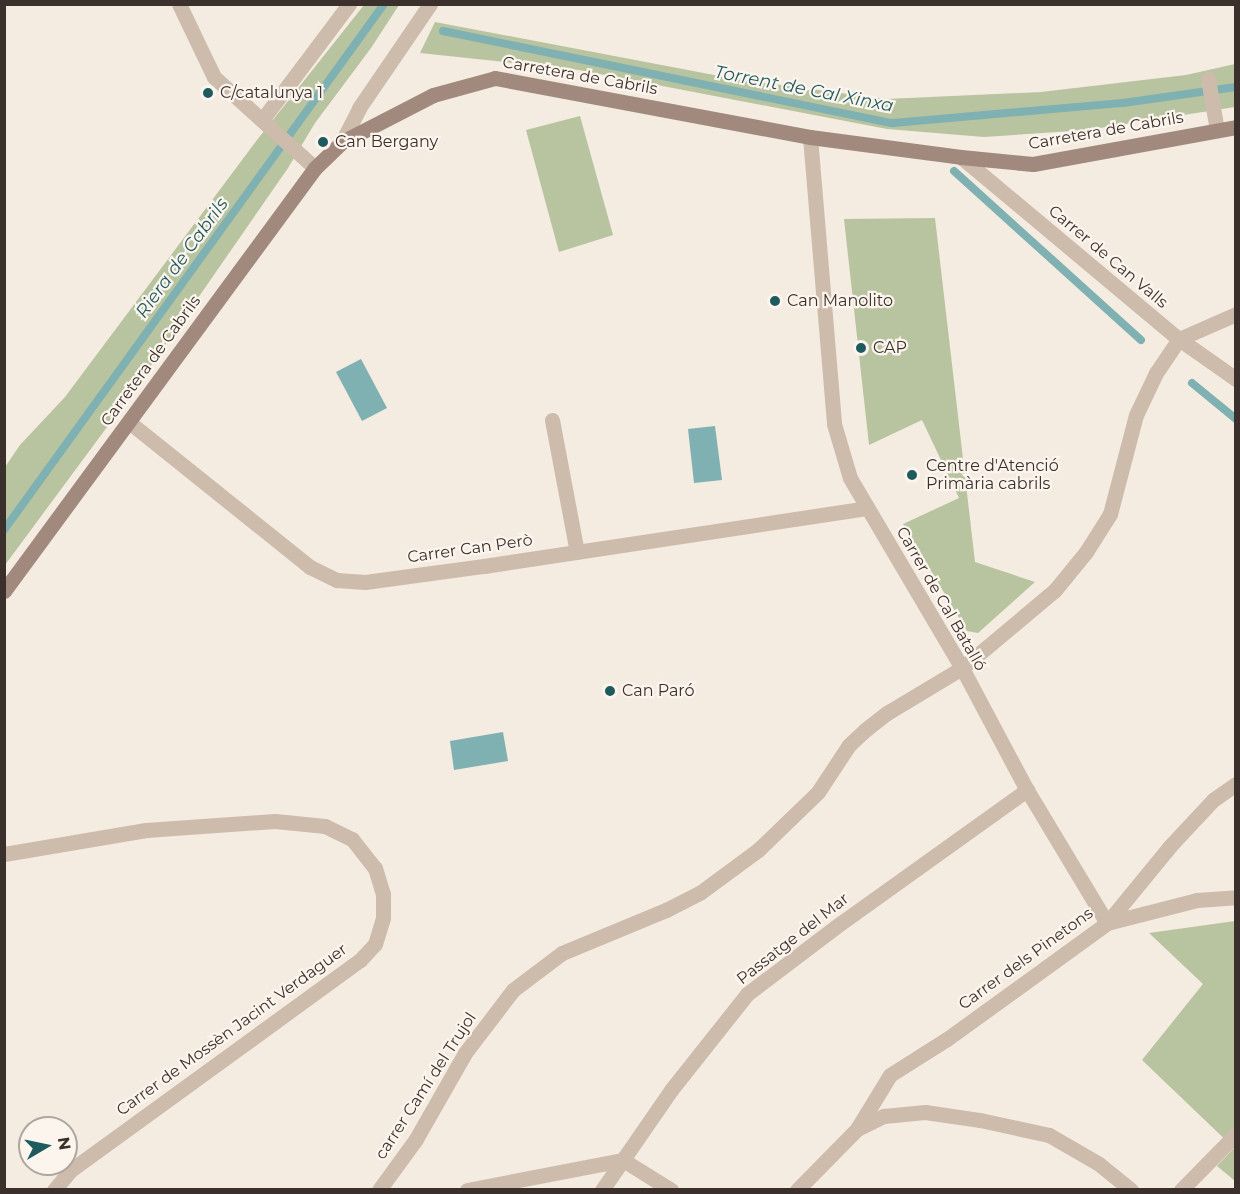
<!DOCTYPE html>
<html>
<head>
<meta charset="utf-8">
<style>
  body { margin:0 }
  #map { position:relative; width:1240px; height:1194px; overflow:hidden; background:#f4ebe1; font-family:Montserrat,sans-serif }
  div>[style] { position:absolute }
  .green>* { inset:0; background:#b8c4a0 }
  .water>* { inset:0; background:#7fb0b2 }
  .stream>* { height:8px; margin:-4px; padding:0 4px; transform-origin:4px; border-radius:4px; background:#7fb0b2 }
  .street>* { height:15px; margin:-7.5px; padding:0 7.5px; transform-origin:7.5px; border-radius:7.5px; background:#cdbbac }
  .secondary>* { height:15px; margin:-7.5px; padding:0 7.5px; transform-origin:7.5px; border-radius:7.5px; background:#a18a7d }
  .dots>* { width:16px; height:16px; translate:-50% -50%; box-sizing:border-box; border:3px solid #fbf5ee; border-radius:50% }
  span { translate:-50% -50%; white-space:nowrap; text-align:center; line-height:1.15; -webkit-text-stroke:4.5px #fbf5ee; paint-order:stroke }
  .street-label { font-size:16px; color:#3b302b }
  .poi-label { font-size:16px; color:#3b302b }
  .left { translate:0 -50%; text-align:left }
  .water-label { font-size:18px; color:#1f5a5e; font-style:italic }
  .frame { position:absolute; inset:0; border:6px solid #3b302b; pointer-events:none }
  .north { position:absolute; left:18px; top:1116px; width:60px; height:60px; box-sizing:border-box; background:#fbf5ee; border:2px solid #aea6a0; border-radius:50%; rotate:81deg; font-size:16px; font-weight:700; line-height:24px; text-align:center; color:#3b302b }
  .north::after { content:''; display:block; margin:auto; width:21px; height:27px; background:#1f5a5e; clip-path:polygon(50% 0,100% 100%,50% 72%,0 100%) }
</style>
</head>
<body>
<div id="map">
  <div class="green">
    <div style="clip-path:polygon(364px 5px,399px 5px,371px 48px,315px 123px,288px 168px,130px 396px,5px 565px,5px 467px,20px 445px,65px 397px,257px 140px)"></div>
    <div style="clip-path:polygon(435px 22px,735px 79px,886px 99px,1041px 92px,1186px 75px,1235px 64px,1235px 107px,1087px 130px,984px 137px,887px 129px,579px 70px,420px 53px)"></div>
    <div style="clip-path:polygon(580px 116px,613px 235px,559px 252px,526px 130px)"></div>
    <div style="clip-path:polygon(935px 218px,975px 562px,1035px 582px,978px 633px,967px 631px,903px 524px,959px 498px,922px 420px,869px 445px,844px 219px)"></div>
    <div style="clip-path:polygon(1235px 921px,1235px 1181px,1217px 1166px,1234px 1148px,1142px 1060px,1203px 984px,1149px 933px)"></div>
  </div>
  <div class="water">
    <div style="clip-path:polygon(361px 359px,387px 408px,362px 421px,336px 372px)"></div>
    <div style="clip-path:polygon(715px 426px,722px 480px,694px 483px,688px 429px)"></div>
    <div style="clip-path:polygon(503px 732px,508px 761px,454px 770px,450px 741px)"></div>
  </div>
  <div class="stream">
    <div style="left:443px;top:31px;width:459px;rotate:11.6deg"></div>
    <div style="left:893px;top:123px;width:231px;rotate:-5deg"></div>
    <div style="left:1123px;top:103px;width:114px;rotate:-8.1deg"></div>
    <div style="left:954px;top:171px;width:252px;rotate:42.1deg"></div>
    <div style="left:1192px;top:383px;width:57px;rotate:39.3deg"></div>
    <div style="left:4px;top:530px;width:649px;rotate:-54.15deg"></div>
  </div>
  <div class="street">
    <div style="left:179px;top:4px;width:81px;rotate:64.4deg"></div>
    <div style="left:214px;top:77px;width:136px;rotate:42deg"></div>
    <div style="left:1208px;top:79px;width:52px;rotate:80deg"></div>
    <div style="left:262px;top:120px;width:145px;rotate:-53.1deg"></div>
    <div style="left:810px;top:137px;width:288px;rotate:85.2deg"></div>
    <div style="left:834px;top:424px;width:56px;rotate:73.5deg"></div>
    <div style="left:850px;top:478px;width:221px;rotate:59.5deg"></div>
    <div style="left:962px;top:668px;width:138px;rotate:62deg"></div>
    <div style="left:1027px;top:790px;width:155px;rotate:59deg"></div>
    <div style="left:1107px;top:923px;width:93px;rotate:-14.3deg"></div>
    <div style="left:1197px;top:900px;width:39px;rotate:-4deg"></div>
    <div style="left:342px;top:142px;width:38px;rotate:-63deg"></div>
    <div style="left:359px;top:108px;width:126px;rotate:-55.7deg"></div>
    <div style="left:961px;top:157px;width:284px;rotate:39.9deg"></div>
    <div style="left:1179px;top:339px;width:70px;rotate:35.1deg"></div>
    <div style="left:552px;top:420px;width:134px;rotate:79.3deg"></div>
    <div style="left:129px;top:422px;width:232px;rotate:38.7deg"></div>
    <div style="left:310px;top:567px;width:30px;rotate:26deg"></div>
    <div style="left:337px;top:580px;width:28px;rotate:4deg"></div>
    <div style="left:365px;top:582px;width:120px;rotate:-7.7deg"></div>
    <div style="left:484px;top:566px;width:387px;rotate:-8.6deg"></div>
    <div style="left:4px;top:854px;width:144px;rotate:-9.6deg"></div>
    <div style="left:146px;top:830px;width:129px;rotate:-4deg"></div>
    <div style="left:275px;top:821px;width:50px;rotate:5.7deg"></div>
    <div style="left:325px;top:826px;width:30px;rotate:26deg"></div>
    <div style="left:352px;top:839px;width:37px;rotate:52deg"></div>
    <div style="left:375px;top:868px;width:27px;rotate:73deg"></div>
    <div style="left:383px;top:894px;width:24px;rotate:90deg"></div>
    <div style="left:383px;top:918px;width:27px;rotate:107deg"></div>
    <div style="left:375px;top:944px;width:22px;rotate:133deg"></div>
    <div style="left:360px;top:960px;width:359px;rotate:144deg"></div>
    <div style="left:70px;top:1171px;width:25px;rotate:130deg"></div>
    <div style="left:857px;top:1129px;width:63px;rotate:-58.6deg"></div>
    <div style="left:890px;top:1075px;width:67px;rotate:-32.3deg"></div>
    <div style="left:947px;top:1039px;width:198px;rotate:-35.9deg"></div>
    <div style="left:1107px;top:923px;width:99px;rotate:-50.7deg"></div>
    <div style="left:1170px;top:846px;width:63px;rotate:-46.9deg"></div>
    <div style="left:1213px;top:800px;width:28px;rotate:-35deg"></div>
    <div style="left:379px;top:1190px;width:63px;rotate:-54deg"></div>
    <div style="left:416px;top:1139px;width:99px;rotate:-60.3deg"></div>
    <div style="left:465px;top:1053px;width:79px;rotate:-52.7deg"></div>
    <div style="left:513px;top:990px;width:61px;rotate:-37.1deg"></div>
    <div style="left:562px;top:953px;width:113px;rotate:-22.5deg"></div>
    <div style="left:666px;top:910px;width:39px;rotate:-27deg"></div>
    <div style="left:701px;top:892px;width:71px;rotate:-36.4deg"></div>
    <div style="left:758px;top:850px;width:83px;rotate:-44deg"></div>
    <div style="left:818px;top:792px;width:56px;rotate:-56.6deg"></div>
    <div style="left:849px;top:745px;width:22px;rotate:-43deg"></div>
    <div style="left:865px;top:730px;width:28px;rotate:-38deg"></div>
    <div style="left:887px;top:713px;width:87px;rotate:-31deg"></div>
    <div style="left:962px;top:668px;width:121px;rotate:-40deg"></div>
    <div style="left:1055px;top:590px;width:49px;rotate:-50.8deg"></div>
    <div style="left:1086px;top:552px;width:45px;rotate:-57.7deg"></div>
    <div style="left:1110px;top:514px;width:102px;rotate:-75.3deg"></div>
    <div style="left:1136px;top:415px;width:47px;rotate:-64.5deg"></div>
    <div style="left:1156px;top:373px;width:41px;rotate:-55.9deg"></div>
    <div style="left:1179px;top:339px;width:62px;rotate:-23.7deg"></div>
    <div style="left:467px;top:1190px;width:159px;rotate:-10.9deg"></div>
    <div style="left:623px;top:1160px;width:57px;rotate:32deg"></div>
    <div style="left:602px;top:1190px;width:121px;rotate:-55.4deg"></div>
    <div style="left:671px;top:1090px;width:122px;rotate:-51.6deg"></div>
    <div style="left:747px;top:994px;width:118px;rotate:-37.1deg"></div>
    <div style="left:841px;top:923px;width:229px;rotate:-35.6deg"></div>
    <div style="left:797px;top:1190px;width:86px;rotate:-45.5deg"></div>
    <div style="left:857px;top:1129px;width:30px;rotate:-26deg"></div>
    <div style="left:884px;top:1116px;width:41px;rotate:-5.6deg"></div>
    <div style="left:925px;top:1112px;width:56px;rotate:8.3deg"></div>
    <div style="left:980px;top:1120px;width:71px;rotate:12.3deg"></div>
    <div style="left:1049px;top:1135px;width:58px;rotate:30.1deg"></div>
    <div style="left:1099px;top:1164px;width:41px;rotate:39.1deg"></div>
    <div style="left:1181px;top:1190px;width:78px;rotate:-45.5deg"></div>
  </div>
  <div class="secondary">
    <div style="left:4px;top:591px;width:525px;rotate:-53.68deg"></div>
    <div style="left:315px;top:168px;width:37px;rotate:-44deg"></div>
    <div style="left:342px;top:142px;width:102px;rotate:-27.3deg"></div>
    <div style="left:433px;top:95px;width:64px;rotate:-15.3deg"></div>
    <div style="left:495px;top:78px;width:320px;rotate:10.6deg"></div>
    <div style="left:810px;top:137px;width:152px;rotate:7.5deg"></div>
    <div style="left:961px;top:157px;width:72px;rotate:5.6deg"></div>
    <div style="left:1033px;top:164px;width:206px;rotate:-10.3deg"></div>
  </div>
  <div class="dots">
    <div style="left:208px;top:93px;background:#1f5a5e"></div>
    <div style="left:323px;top:142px;background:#1f5a5e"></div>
    <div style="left:775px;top:301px;background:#1f5a5e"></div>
    <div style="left:861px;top:348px;background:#1f5a5e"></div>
    <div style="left:912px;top:475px;background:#1f5a5e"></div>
    <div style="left:610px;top:691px;background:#1f5a5e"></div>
  </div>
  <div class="street-label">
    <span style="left:580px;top:76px;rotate:10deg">Carretera de Cabrils</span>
    <span style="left:1106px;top:131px;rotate:-10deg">Carretera de Cabrils</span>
    <span style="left:1108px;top:257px;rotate:40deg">Carrer de Can Valls</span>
    <span style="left:151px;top:361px;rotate:-54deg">Carretera de Cabrils</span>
    <span style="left:470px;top:549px;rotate:-8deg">Carrer Can Però</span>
    <span style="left:941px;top:599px;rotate:60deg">Carrer de Cal Batalló</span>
    <span style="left:793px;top:939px;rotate:-38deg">Passatge del Mar</span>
    <span style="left:1026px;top:959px;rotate:-36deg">Carrer dels Pinetons</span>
    <span style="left:232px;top:1030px;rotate:-36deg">Carrer de Mossèn Jacint Verdaguer</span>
    <span style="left:426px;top:1086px;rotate:-57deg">carrer Camí del Trujol</span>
  </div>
  <div class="poi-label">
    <span class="left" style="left:220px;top:93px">C/catalunya 1</span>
    <span class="left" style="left:335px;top:142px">Can Bergany</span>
    <span class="left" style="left:787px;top:301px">Can Manolito</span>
    <span class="left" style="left:873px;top:348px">CAP</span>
    <span class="left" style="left:926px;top:475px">Centre d'Atenció<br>Primària cabrils</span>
    <span class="left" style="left:622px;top:691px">Can Paró</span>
  </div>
  <div class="water-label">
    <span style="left:804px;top:89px;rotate:11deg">Torrent de Cal Xinxa</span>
    <span style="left:182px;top:258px;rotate:-54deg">Riera de Cabrils</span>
  </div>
  <div class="frame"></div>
  <div class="north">N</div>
</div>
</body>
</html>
